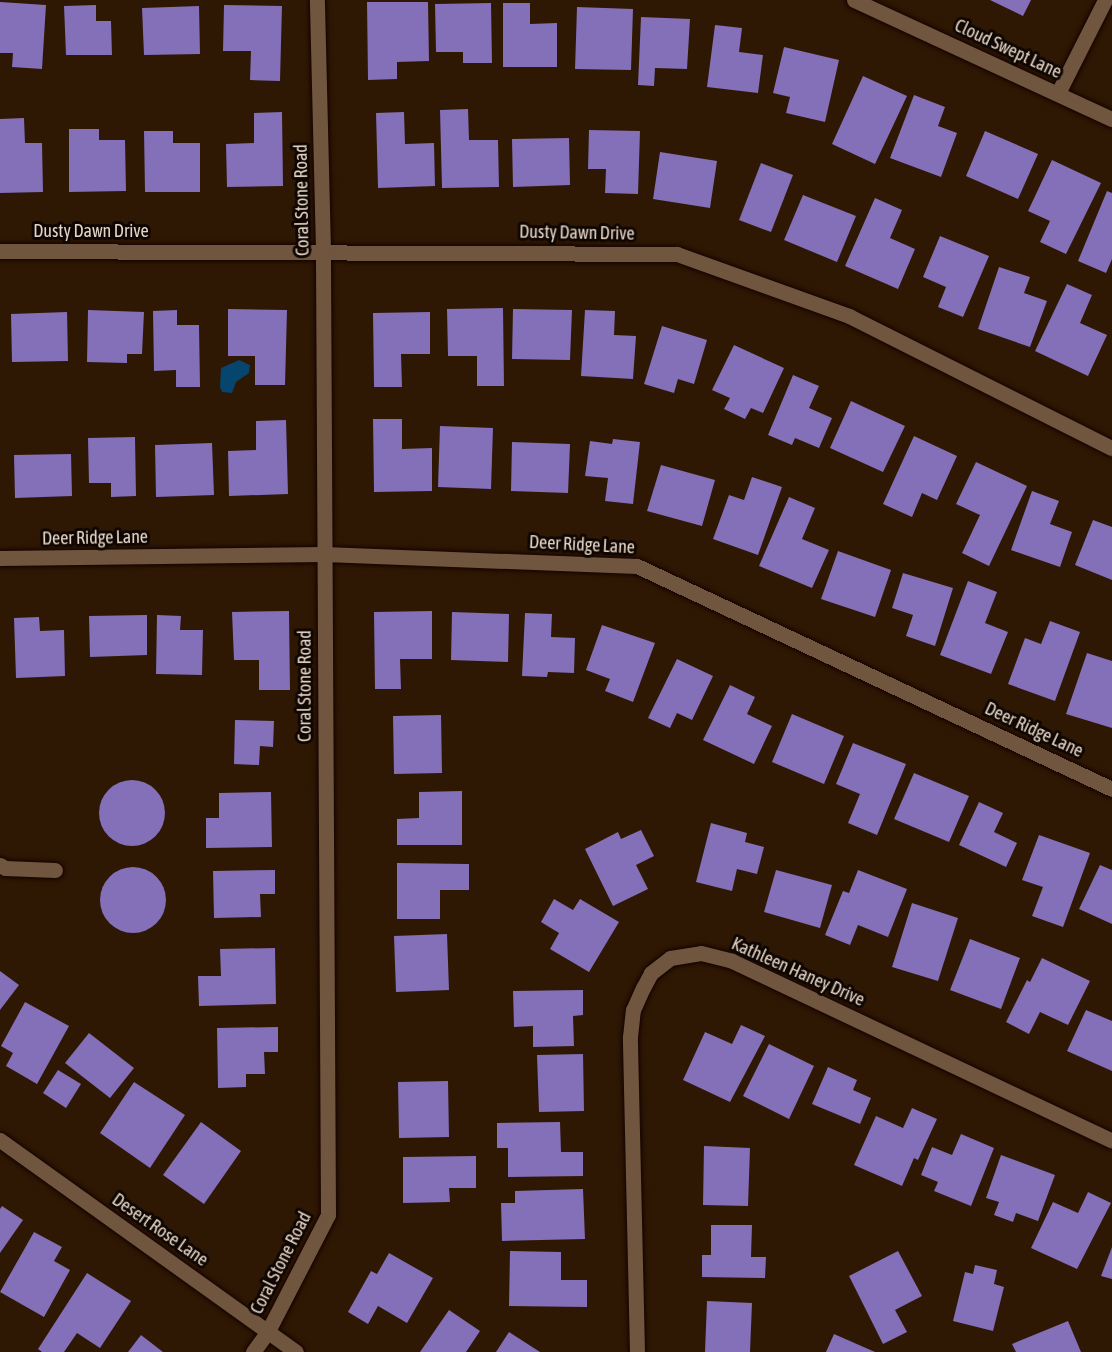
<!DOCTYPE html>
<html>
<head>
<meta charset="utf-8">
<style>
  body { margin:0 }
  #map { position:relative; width:1112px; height:1352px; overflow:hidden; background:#2e1703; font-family:"Asap Condensed",sans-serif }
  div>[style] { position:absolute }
  .water>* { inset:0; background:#05456e }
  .building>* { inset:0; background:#846fb9 }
  .round { border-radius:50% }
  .roads { filter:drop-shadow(0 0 2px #150300) drop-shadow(0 0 2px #150300) }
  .minor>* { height:15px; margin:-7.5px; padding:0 7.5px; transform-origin:7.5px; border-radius:7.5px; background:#70553f }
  span { translate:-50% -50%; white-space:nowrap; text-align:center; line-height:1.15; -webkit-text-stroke:6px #0f0601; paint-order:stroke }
  .street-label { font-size:18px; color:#e4d5c8 }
</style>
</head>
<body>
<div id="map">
  <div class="water">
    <div style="clip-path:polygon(239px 360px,250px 365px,249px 373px,236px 382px,232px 393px,222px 392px,220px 387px,221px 368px)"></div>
  </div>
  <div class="building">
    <div style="clip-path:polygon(990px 0,1031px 0,1023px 16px)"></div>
    <div style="clip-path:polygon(0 2px,46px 5px,42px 69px,12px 67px,13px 53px,0 53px)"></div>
    <div style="clip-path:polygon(367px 2px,428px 2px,429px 61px,397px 62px,397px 79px,368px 80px)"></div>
    <div style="clip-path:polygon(491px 3px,492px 63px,463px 63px,463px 52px,436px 52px,435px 4px)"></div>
    <div style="clip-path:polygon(503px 3px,530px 3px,530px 24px,557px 23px,557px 67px,503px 67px)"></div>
    <div style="clip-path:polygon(96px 5px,96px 21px,111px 21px,112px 55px,66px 55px,64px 6px)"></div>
    <div style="clip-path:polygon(224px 5px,282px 6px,280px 81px,250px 80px,251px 51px,223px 51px)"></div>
    <div style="clip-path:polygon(199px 6px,200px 54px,144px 55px,142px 8px)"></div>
    <div style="clip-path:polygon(577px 7px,633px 9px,631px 70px,575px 69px)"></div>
    <div style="clip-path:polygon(641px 17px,690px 19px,687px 69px,655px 68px,654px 86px,638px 85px)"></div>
    <div style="clip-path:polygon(715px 25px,742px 28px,739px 52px,763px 55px,758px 93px,707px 87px)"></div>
    <div style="clip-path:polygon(784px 47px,839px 60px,825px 122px,786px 113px,790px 97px,773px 93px)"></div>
    <div style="clip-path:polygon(863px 76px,907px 96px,875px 164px,832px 144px)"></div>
    <div style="clip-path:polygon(914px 95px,945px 107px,938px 126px,957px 133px,941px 177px,890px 158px)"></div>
    <div style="clip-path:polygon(468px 109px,469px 140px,498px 140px,499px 187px,442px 188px,440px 110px)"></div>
    <div style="clip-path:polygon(282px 112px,283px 186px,227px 187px,226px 144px,254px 143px,254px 113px)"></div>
    <div style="clip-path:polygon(404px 112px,405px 144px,434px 143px,435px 186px,378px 188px,376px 113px)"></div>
    <div style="clip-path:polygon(24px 118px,25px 143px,42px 143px,43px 192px,0 193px,0 119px)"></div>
    <div style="clip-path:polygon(69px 129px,99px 129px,99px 140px,125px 140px,126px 191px,69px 192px)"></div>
    <div style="clip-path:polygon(589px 130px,640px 131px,638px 194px,605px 193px,606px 169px,588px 169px)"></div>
    <div style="clip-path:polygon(144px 131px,173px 131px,173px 143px,200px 143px,200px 192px,145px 192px)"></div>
    <div style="clip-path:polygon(985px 131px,1038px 154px,1018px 199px,966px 176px)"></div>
    <div style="clip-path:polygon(569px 138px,570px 185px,513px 187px,512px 139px)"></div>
    <div style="clip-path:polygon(660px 152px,717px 161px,710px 208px,653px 199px)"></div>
    <div style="clip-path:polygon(1052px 160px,1101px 183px,1066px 254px,1040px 242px,1050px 221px,1028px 211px)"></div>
    <div style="clip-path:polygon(761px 163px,793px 175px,771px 232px,739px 220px)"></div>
    <div style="clip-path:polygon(1107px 191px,1112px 193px,1112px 259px,1106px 273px,1078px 261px)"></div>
    <div style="clip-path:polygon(803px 195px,856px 216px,837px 262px,784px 240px)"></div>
    <div style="clip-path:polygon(875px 198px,902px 210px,890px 238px,915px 249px,898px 289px,845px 266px)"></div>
    <div style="clip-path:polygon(940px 236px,989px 256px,963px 317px,938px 307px,946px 287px,923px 277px)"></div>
    <div style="clip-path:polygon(999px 267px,1030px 277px,1024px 293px,1047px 301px,1030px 347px,978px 329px)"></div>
    <div style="clip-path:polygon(1067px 284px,1092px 295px,1080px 323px,1107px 335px,1088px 376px,1035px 351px)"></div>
    <div style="clip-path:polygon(503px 308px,504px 386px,477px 386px,477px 356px,448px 356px,447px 309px)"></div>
    <div style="clip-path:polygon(228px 309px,287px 310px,285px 385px,255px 385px,255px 356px,228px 356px)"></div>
    <div style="clip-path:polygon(513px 309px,572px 310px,570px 360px,512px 359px)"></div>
    <div style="clip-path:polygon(88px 310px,144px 312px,142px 354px,127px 354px,127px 363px,87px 362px)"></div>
    <div style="clip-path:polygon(177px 310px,177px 325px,199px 325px,200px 387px,176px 387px,176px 370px,154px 371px,153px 311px)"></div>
    <div style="clip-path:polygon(585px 310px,615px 311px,614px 335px,636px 336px,633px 379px,581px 376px)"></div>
    <div style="clip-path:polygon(67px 312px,68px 361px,12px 362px,11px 314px)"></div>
    <div style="clip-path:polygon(430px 312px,430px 354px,401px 354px,402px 387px,374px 387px,373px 313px)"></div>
    <div style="clip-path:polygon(662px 326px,707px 340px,694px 384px,678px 379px,674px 393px,644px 384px)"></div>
    <div style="clip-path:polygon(734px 345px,784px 368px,763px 413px,751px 408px,745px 419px,724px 409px,730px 398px,712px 390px)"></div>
    <div style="clip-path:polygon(793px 375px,819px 386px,809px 408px,832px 418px,819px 448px,795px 438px,792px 445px,768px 435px)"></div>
    <div style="clip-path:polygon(851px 401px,905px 426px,883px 472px,830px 448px)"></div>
    <div style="clip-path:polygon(373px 419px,402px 419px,402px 449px,432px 448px,432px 491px,374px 492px)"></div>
    <div style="clip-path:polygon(286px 420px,288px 494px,229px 496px,228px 451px,256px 450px,256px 421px)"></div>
    <div style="clip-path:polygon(440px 426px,493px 428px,491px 489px,438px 487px)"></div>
    <div style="clip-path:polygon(914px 436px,957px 456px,937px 500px,922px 493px,912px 517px,883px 504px)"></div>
    <div style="clip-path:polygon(135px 437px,136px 496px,111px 497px,111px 483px,89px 483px,88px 438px)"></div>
    <div style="clip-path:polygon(613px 439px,640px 442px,633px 504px,605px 501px,608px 478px,585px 476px,590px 441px,612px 444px)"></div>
    <div style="clip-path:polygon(512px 442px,570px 444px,568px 493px,511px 491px)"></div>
    <div style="clip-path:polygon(212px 443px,214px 495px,156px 497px,155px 445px)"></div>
    <div style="clip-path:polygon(71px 454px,72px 496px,15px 498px,14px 455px)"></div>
    <div style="clip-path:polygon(976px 462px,1027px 486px,989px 566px,962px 553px,980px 515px,956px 504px)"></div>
    <div style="clip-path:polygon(661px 465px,715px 480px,702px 526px,647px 511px)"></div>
    <div style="clip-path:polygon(752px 477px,782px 487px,758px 555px,713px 539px,729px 495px,744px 500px)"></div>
    <div style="clip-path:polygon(1032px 491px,1059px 501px,1050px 524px,1072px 532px,1060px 567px,1011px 550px)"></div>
    <div style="clip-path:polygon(789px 497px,815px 508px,802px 539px,829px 550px,812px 588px,759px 566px)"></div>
    <div style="clip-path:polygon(1093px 520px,1112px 527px,1112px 580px,1075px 565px)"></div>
    <div style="clip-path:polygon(838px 551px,891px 570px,875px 617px,821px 599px)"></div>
    <div style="clip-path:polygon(903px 573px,953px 588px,935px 646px,906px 636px,913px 615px,892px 608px)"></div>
    <div style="clip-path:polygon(968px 581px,997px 592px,985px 623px,1008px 632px,991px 674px,940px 655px)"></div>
    <div style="clip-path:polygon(289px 611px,290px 690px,259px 690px,259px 660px,234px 660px,232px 612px)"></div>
    <div style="clip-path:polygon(432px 611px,432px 659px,400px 659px,401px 689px,375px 689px,374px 612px)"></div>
    <div style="clip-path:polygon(452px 612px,509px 614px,508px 662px,451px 660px)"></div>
    <div style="clip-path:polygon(525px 613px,552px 614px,551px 637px,575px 638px,574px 673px,548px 672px,547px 677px,522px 676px)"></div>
    <div style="clip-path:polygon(147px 615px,147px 655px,90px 657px,89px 616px)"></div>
    <div style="clip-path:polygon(157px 615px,181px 616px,180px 630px,203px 630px,202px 675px,156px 674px)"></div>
    <div style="clip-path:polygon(39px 617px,40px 631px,64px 630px,65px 676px,16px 678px,14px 618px)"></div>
    <div style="clip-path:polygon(1050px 621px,1080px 632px,1055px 701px,1008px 684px,1025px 638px,1041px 644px)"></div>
    <div style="clip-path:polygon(602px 625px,655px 643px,633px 702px,605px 691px,610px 679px,586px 670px)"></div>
    <div style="clip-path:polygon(1087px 653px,1112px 661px,1112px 728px,1066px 714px)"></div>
    <div style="clip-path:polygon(677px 659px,713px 676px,692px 720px,677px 713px,670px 728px,648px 718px)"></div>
    <div style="clip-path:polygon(730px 685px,755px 697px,747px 714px,772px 726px,754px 764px,703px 740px)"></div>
    <div style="clip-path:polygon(792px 714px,844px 736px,824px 784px,772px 762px)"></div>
    <div style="clip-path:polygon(441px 715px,442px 773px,394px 774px,393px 716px)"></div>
    <div style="clip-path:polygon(235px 720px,274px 721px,273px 747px,260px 746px,259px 765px,234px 764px)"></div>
    <div style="clip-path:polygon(853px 743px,906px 764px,877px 835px,848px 823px,860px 794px,836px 784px)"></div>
    <div style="clip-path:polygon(914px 773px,969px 796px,949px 842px,894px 819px)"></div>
    <div class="round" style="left:99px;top:780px;width:66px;height:66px"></div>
    <div style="clip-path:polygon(462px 791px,462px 845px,397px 845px,397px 819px,419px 818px,419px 792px)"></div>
    <div style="clip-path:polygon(271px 792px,272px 847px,206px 848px,206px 818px,219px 818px,219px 793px)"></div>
    <div style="clip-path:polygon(979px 802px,1003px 813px,994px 832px,1017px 843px,1006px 867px,959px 845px)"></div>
    <div style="clip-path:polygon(711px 823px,747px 833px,745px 842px,764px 847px,757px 874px,737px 869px,732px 891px,696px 882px)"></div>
    <div style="clip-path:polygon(641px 830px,654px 856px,636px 865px,648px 889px,613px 906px,585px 849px,618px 832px,621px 839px)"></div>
    <div style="clip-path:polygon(1039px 835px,1090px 853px,1063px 927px,1032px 916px,1043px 887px,1022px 880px)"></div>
    <div style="clip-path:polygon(397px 863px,469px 864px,469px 890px,440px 890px,440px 919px,397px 919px)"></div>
    <div style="clip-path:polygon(1100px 865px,1112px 870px,1112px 924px,1079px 909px)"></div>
    <div class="round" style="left:100px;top:867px;width:66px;height:66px"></div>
    <div style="clip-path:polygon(275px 870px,275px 894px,260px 894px,261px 917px,214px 918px,213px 871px)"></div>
    <div style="clip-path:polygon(776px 870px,832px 885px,820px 928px,764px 912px)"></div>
    <div style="clip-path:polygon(858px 870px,907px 889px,888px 937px,858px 925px,850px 945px,825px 935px,843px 891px,849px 893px)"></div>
    <div style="clip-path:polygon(554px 899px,573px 910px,580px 899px,619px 922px,589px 972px,550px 949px,559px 933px,541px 922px)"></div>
    <div style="clip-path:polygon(912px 903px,958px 918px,938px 981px,892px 967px)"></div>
    <div style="clip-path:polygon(447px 934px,449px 990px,396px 992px,394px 936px)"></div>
    <div style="clip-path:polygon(970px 939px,1020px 958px,1001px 1009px,950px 990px)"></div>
    <div style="clip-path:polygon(275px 948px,276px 1004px,199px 1006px,198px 976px,221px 976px,220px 949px)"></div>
    <div style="clip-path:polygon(1042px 958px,1090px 981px,1068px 1025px,1040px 1012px,1029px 1034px,1006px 1022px,1027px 980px,1030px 982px)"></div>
    <div style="clip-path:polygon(0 971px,19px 985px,0 1010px)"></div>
    <div style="clip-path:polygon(583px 990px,583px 1015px,573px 1016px,574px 1046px,533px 1047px,533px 1026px,514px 1027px,513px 991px)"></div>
    <div style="clip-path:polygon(25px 1002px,69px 1026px,37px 1084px,6px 1066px,13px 1053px,1px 1046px)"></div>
    <div style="clip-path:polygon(1086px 1010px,1112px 1021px,1112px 1071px,1067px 1051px)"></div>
    <div style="clip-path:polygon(741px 1025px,765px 1036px,730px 1102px,683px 1080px,705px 1032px,732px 1044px)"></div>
    <div style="clip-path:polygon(278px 1027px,278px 1052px,264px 1052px,265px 1074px,246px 1074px,246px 1087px,218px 1088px,217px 1028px)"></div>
    <div style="clip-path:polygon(89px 1033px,134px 1068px,110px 1098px,65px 1063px)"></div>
    <div style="clip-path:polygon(769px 1044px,814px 1066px,789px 1119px,743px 1096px)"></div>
    <div style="clip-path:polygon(583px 1054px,584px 1111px,539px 1112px,537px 1055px)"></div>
    <div style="clip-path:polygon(828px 1067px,857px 1080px,853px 1090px,871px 1098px,860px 1124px,812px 1104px)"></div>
    <div style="clip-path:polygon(58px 1070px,81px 1084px,66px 1108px,43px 1093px)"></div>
    <div style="clip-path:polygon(448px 1081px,449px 1137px,399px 1138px,398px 1082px)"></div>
    <div style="clip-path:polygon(134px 1082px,185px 1115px,150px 1168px,100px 1133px)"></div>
    <div style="clip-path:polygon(912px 1108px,937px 1119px,918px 1160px,914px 1158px,902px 1186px,854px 1165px,876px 1116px,903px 1128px)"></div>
    <div style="clip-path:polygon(201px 1122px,241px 1151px,204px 1204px,163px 1175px)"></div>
    <div style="clip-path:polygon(560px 1122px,561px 1152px,583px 1152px,583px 1176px,508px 1177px,508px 1148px,497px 1148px,497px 1123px)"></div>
    <div style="clip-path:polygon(961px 1134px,994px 1148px,971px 1206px,934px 1191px,938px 1182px,921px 1175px,932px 1147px,952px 1155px)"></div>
    <div style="clip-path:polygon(704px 1146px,750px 1148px,748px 1206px,703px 1205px)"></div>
    <div style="clip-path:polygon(1001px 1155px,1055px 1175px,1038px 1221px,1016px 1213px,1013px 1222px,994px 1215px,999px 1202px,986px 1198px)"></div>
    <div style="clip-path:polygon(476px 1156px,476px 1188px,449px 1188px,450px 1202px,403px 1203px,403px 1157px)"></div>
    <div style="clip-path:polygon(583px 1189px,585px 1239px,502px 1241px,501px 1203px,515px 1203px,515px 1191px)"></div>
    <div style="clip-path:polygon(1088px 1192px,1111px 1203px,1077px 1269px,1031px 1248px,1053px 1202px,1078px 1213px)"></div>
    <div style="clip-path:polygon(2px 1206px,23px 1220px,0 1253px,0 1209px)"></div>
    <div style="clip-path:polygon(711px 1225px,752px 1225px,751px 1257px,766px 1257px,765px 1278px,702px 1277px,702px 1255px,711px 1255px)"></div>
    <div style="clip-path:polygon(34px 1232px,62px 1247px,54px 1261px,70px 1270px,44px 1317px,0 1292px)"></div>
    <div style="clip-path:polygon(1112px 1247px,1112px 1279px,1101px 1276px)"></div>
    <div style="clip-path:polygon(510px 1251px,561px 1252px,561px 1280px,587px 1280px,587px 1307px,509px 1306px)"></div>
    <div style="clip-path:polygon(898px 1251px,922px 1296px,895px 1310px,907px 1332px,883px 1344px,849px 1276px)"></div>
    <div style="clip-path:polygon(389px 1253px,433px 1278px,407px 1323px,378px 1306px,368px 1324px,348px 1312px,371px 1271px,377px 1274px)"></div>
    <div style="clip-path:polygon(975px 1265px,997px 1270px,994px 1284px,1004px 1287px,993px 1331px,953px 1321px,965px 1272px,973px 1274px)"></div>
    <div style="clip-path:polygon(87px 1273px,131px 1301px,100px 1348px,77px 1333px,64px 1352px,42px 1352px,38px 1349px)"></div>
    <div style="clip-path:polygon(707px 1301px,752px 1303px,750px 1352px,705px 1352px)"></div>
    <div style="clip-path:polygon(449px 1310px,480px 1331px,466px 1352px,420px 1352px)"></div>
    <div style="clip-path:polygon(1068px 1321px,1081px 1352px,1016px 1352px,1012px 1344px)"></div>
    <div style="clip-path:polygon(509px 1332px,540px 1352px,496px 1352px)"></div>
    <div style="clip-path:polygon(834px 1334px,875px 1352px,826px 1352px)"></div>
    <div style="clip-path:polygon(141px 1335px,163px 1352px,128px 1352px)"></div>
  </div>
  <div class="roads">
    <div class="minor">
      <div style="left:854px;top:0;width:284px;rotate:24.8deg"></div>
      <div style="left:1058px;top:93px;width:104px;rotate:-63.2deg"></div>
      <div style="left:0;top:251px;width:677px;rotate:0.25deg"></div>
      <div style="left:677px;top:254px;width:183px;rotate:19.8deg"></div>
      <div style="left:849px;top:316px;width:294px;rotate:26.7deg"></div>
      <div style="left:0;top:558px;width:324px;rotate:-0.7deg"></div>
      <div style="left:324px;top:554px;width:313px;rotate:2.2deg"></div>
      <div style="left:637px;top:566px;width:525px;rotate:25.15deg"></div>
      <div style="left:0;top:865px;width:6px;rotate:31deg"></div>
      <div style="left:5px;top:868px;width:50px;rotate:2.3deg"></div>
      <div style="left:0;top:1140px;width:364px;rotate:35.6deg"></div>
      <div style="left:253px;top:1352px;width:26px;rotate:-54deg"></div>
      <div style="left:268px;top:1331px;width:131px;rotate:-62.7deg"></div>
      <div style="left:328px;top:1215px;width:965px;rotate:-90.3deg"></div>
      <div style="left:323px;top:250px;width:250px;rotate:-91.4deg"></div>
      <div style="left:637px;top:1352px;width:315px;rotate:-91.3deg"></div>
      <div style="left:630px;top:1037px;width:27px;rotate:-84deg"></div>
      <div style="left:633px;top:1010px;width:24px;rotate:-66deg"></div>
      <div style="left:643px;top:988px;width:17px;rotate:-62deg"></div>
      <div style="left:651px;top:973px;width:24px;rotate:-38deg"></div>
      <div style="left:670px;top:958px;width:31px;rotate:-9deg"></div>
      <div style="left:701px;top:953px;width:32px;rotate:14deg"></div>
      <div style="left:732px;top:961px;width:420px;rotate:25.3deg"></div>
    </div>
  </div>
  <div class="street-label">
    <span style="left:1008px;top:49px;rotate:25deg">Cloud Swept Lane</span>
    <span style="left:302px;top:200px;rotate:-91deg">Coral Stone Road</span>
    <span style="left:91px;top:231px">Dusty Dawn Drive</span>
    <span style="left:577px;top:233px;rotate:1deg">Dusty Dawn Drive</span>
    <span style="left:95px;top:538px;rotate:-1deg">Deer Ridge Lane</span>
    <span style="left:582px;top:545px;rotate:3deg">Deer Ridge Lane</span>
    <span style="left:305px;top:686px;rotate:-90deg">Coral Stone Road</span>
    <span style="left:1034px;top:730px;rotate:25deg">Deer Ridge Lane</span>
    <span style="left:798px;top:972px;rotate:24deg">Kathleen Haney Drive</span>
    <span style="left:160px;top:1230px;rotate:35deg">Desert Rose Lane</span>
    <span style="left:281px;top:1263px;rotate:-63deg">Coral Stone Road</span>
  </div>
</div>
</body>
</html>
